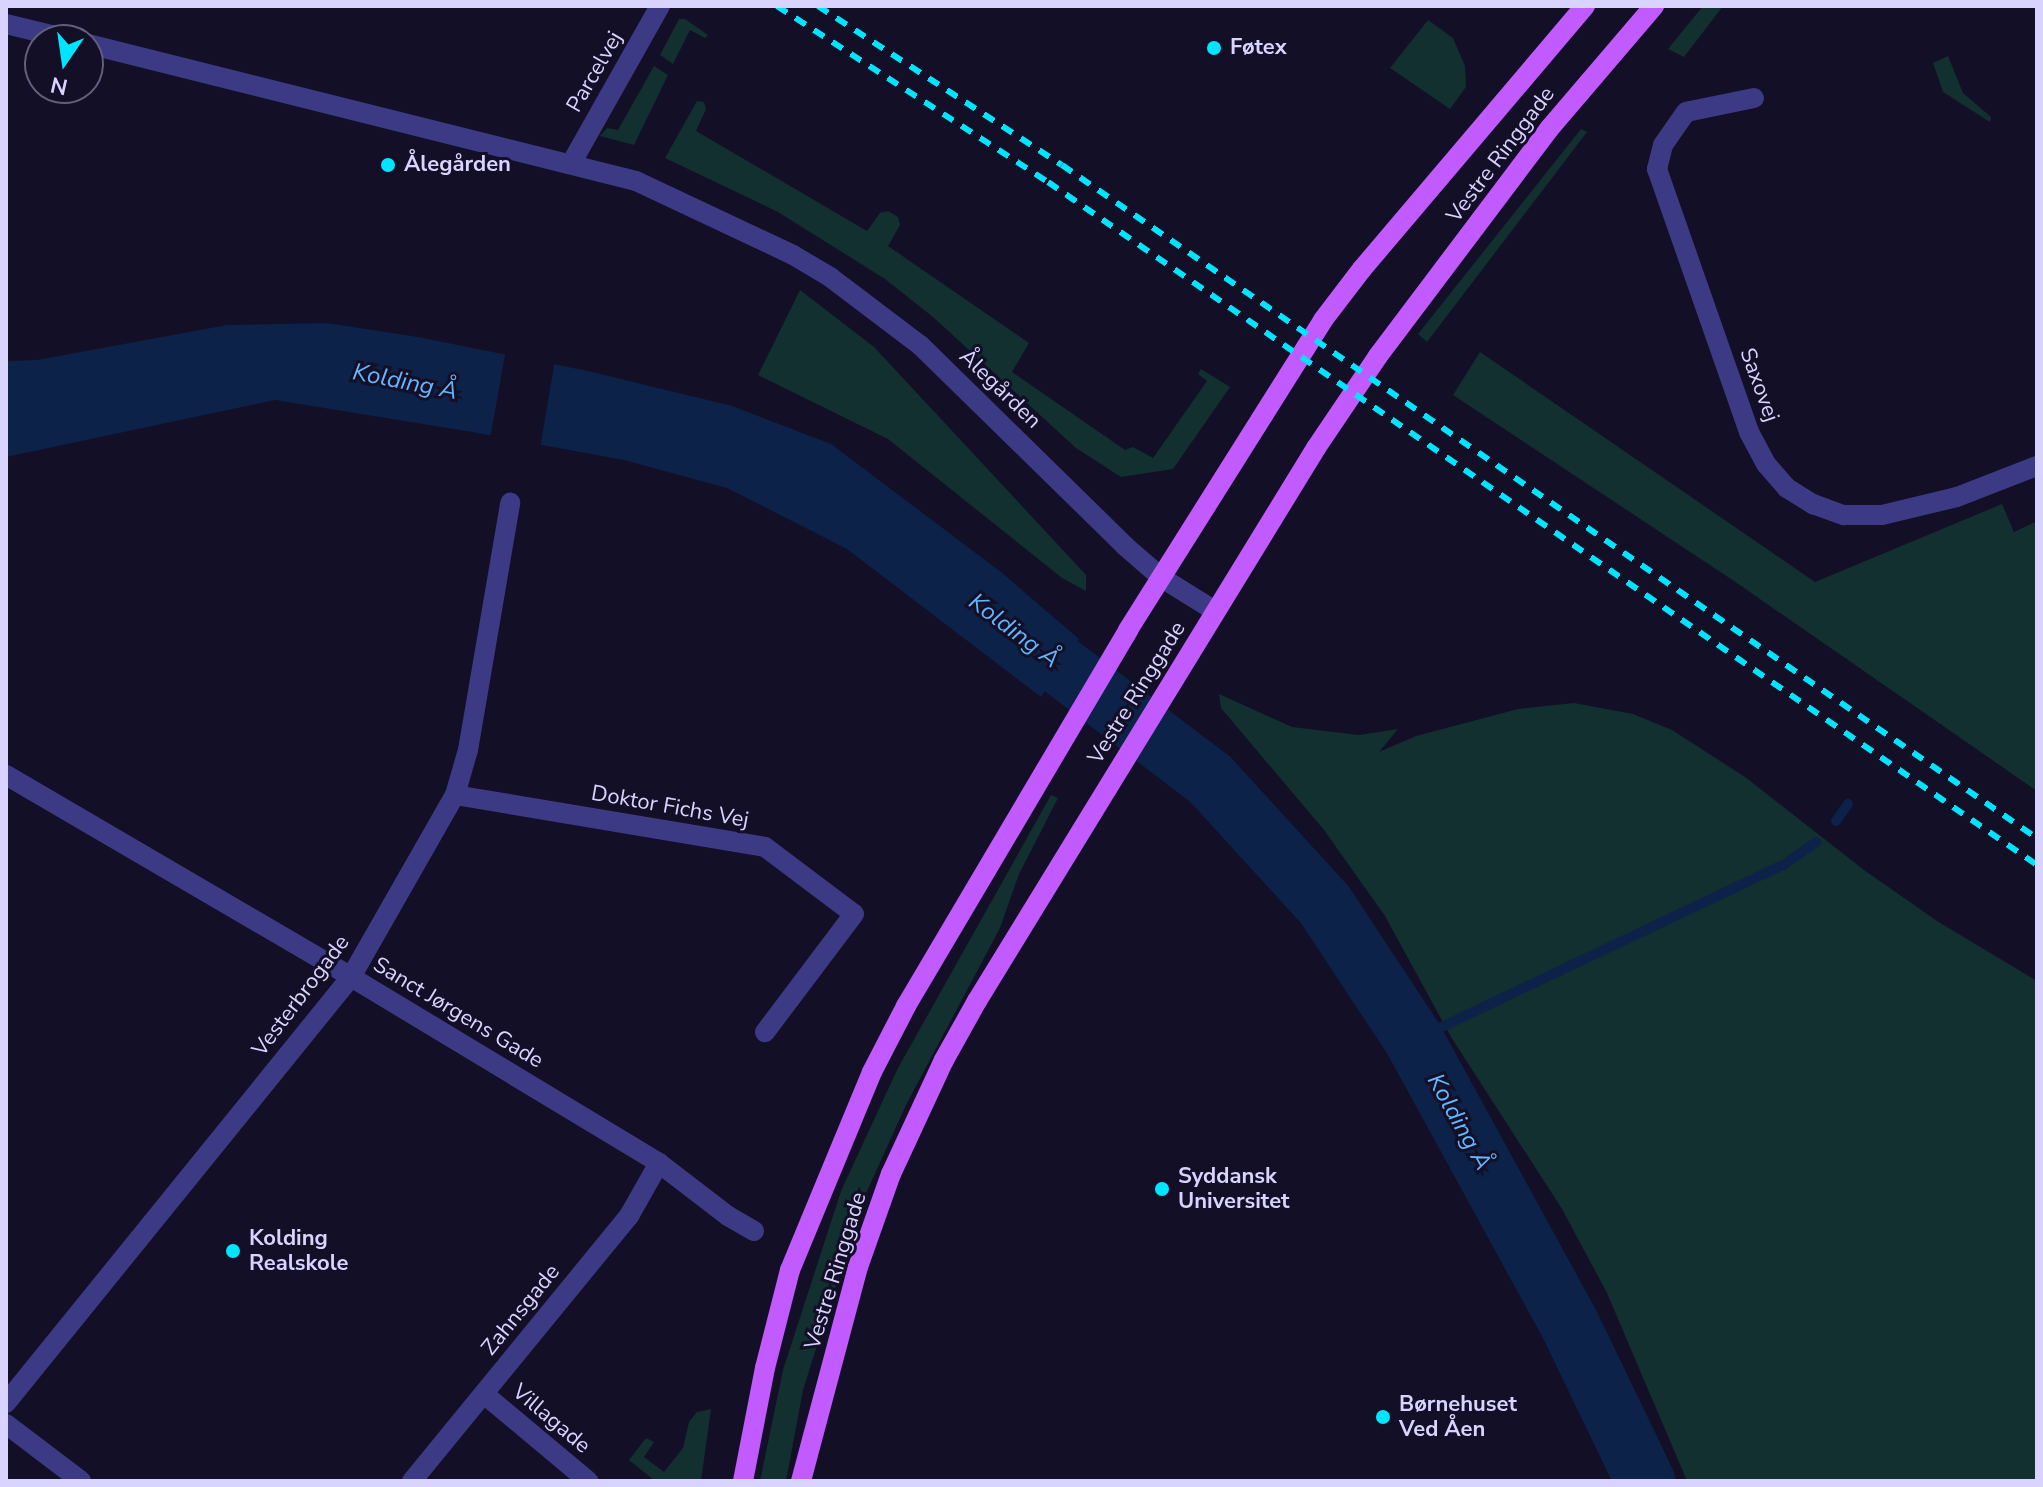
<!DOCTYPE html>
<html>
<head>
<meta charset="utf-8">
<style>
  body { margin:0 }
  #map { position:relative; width:2043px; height:1487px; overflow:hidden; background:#130f26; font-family:"Nunito Sans",sans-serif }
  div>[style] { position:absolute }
  .green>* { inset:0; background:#12302f }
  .water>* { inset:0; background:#0c2248 }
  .pier>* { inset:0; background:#130f26 }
  .stream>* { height:10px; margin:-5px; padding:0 5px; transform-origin:5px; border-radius:5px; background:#0c2248 }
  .river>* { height:60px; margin:-30px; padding:0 30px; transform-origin:30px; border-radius:30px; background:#0c2248 }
  .minor>* { height:20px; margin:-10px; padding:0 10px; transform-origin:10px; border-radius:10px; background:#3d3a85 }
  .major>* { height:20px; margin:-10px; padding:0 10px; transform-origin:10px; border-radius:10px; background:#c25bff }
  .rail>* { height:6px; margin-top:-3px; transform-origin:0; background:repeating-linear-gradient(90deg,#00e5ff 0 12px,transparent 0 22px) }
  .dots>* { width:22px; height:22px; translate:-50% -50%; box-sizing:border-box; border:4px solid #130f26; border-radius:50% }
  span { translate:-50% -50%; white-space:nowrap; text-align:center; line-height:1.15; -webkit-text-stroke:6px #130f26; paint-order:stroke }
  .poi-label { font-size:22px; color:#d9d4ff; font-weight:700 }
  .left { translate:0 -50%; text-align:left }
  .street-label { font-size:22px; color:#d9d4ff }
  .water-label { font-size:24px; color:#62b6ff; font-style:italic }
  .frame { position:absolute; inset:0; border:8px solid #d9d4ff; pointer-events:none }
  .north { position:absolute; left:24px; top:24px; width:80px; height:80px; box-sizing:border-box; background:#130f26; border:2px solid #625e7d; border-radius:50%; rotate:193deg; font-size:22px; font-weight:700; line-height:32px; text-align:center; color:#d9d4ff }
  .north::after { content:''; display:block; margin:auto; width:28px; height:36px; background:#00e5ff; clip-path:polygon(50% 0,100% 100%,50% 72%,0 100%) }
</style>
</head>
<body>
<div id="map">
  <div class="green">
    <div style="clip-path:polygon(1703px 6px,1723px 6px,1684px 57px,1668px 49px)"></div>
    <div style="clip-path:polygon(679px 19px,685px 19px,708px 35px,705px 38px,690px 30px,673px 64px,660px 55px)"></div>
    <div style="clip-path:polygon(1428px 20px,1453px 38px,1465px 66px,1466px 87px,1450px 109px,1390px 68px)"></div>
    <div style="clip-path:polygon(1948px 56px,1963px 93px,1991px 117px,1990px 122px,1943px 92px,1933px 63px)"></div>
    <div style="clip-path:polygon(654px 66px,668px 75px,634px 145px,600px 136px,607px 128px,618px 130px)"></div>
    <div style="clip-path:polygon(697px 101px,704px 102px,706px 109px,696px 131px,867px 231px,880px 213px,888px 211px,898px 217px,900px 225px,888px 246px,1029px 343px,1012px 372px,1125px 450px,1133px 447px,1153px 458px,1207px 381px,1198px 374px,1201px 369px,1230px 387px,1173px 469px,1121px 477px,1076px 448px,933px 317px,885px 279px,778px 212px,665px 158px)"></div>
    <div style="clip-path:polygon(1581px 129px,1587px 132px,1427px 342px,1418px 334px)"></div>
    <div style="clip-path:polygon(800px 290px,874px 347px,1086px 575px,1086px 591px,1062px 578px,888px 439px,758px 375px)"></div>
    <div style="clip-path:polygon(1480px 352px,1815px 582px,2002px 504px,2014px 532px,2037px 521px,2037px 791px,1734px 581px,1453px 395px)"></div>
    <div style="clip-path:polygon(1219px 694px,1292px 727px,1359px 735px,1398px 729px,1379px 752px,1416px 736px,1518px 709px,1574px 703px,1633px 714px,1672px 730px,1745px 777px,1864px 870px,1937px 921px,2037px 981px,2037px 1481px,1687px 1481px,1607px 1293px,1562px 1209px,1451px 1037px,1385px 916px,1324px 830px,1221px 708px)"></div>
    <div style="clip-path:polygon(1051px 795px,1058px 798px,1019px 874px,1000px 928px,906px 1105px,863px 1200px,803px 1390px,786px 1481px,760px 1481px,783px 1370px,841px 1191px,898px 1068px)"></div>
    <div style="clip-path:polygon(711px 1409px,701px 1481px,655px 1481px,629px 1460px,646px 1438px,654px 1442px,644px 1457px,664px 1472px,683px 1448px,689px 1422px,697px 1412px)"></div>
  </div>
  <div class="water">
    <div style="clip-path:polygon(327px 323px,418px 337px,588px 371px,732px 406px,831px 444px,1001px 572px,1079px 639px,1041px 697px,847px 549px,727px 488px,624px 460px,472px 432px,275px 400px,6px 457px,6px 361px,37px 360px,227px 325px)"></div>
  </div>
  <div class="pier">
    <div style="clip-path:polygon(506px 350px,555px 360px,540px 448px,490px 439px)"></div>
  </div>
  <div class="stream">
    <div style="left:1836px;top:821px;width:21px;rotate:-55deg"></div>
    <div style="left:1414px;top:1040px;width:411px;rotate:-25.4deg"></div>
    <div style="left:1785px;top:864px;width:38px;rotate:-35deg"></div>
  </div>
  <div class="river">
    <div style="left:995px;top:616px;width:270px;rotate:37.2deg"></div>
    <div style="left:1210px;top:779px;width:171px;rotate:47.6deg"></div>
    <div style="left:1325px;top:905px;width:162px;rotate:56.6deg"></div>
    <div style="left:1414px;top:1040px;width:327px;rotate:61.3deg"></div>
    <div style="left:1571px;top:1327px;width:171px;rotate:64.3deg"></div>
  </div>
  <div class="minor">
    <div style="left:6px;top:24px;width:68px;rotate:13.6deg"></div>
    <div style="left:88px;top:44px;width:565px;rotate:14.04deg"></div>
    <div style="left:636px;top:181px;width:174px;rotate:25.2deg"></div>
    <div style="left:793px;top:255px;width:43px;rotate:30.7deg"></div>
    <div style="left:830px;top:277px;width:113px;rotate:37.1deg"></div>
    <div style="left:920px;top:345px;width:287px;rotate:44.4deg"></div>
    <div style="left:1125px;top:546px;width:49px;rotate:40.9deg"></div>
    <div style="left:1162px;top:578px;width:62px;rotate:31.9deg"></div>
    <div style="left:1754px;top:98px;width:69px;rotate:168.4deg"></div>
    <div style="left:1686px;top:112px;width:40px;rotate:124.9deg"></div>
    <div style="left:1663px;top:145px;width:25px;rotate:104deg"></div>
    <div style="left:1657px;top:169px;width:279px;rotate:70.7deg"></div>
    <div style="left:1749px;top:432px;width:36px;rotate:62deg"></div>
    <div style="left:1766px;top:464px;width:32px;rotate:49deg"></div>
    <div style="left:1787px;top:488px;width:31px;rotate:32deg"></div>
    <div style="left:1813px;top:504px;width:33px;rotate:20deg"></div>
    <div style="left:1844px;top:515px;width:38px"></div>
    <div style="left:1882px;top:515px;width:77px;rotate:-13.5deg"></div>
    <div style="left:1957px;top:497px;width:86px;rotate:-21.2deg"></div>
    <div style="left:572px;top:162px;width:179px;rotate:-60.6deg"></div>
    <div style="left:6px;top:775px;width:400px;rotate:30.3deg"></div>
    <div style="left:351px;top:977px;width:360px;rotate:31.1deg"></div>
    <div style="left:659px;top:1163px;width:87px;rotate:37.5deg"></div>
    <div style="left:728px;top:1216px;width:30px;rotate:30deg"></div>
    <div style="left:455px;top:795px;width:314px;rotate:9.5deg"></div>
    <div style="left:765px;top:847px;width:111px;rotate:37deg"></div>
    <div style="left:854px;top:914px;width:148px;rotate:127deg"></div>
    <div style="left:484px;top:1394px;width:136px;rotate:39.9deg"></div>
    <div style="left:6px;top:1403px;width:548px;rotate:-51deg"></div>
    <div style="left:351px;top:977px;width:210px;rotate:-60.3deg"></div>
    <div style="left:455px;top:795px;width:47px;rotate:-73.9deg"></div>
    <div style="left:468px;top:750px;width:251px;rotate:-80.3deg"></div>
    <div style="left:6px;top:1424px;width:94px;rotate:37.2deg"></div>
    <div style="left:412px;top:1481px;width:343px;rotate:-50.7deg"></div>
    <div style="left:629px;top:1216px;width:61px;rotate:-60.5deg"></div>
  </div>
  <div class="major">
    <div style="left:743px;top:1481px;width:115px;rotate:-79deg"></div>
    <div style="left:765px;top:1368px;width:101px;rotate:-75.7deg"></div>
    <div style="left:790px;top:1270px;width:214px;rotate:-67.5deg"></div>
    <div style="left:872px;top:1072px;width:74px;rotate:-62.7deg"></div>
    <div style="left:906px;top:1006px;width:437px;rotate:-59.4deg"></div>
    <div style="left:1128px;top:630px;width:366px;rotate:-57.8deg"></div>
    <div style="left:1323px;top:320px;width:64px;rotate:-52.6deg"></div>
    <div style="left:1362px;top:269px;width:345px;rotate:-49.7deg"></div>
    <div style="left:801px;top:1481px;width:221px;rotate:-75.1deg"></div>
    <div style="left:858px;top:1267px;width:99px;rotate:-70.5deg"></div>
    <div style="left:891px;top:1174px;width:126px;rotate:-65.1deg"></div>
    <div style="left:944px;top:1060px;width:68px;rotate:-60.8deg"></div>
    <div style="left:977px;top:1001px;width:649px;rotate:-58.49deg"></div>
    <div style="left:1316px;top:448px;width:111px;rotate:-56deg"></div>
    <div style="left:1378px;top:356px;width:284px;rotate:-53deg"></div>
    <div style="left:1549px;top:129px;width:162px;rotate:-49.5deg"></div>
  </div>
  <div class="rail">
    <div style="left:777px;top:6px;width:323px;rotate:33deg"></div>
    <div style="left:1048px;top:182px;width:1202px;rotate:34.63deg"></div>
    <div style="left:818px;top:6px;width:291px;rotate:33.1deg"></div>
    <div style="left:1062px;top:165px;width:1185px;rotate:34.62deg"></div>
  </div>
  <div class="dots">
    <div style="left:1214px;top:48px;background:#00e5ff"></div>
    <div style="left:388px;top:165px;background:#00e5ff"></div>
    <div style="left:1162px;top:1189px;background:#00e5ff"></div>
    <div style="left:233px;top:1251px;background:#00e5ff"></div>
    <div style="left:1383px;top:1417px;background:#00e5ff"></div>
  </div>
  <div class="poi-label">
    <span class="left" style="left:1230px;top:48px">Føtex</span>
    <span class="left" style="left:404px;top:165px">Ålegården</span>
    <span class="left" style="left:1178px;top:1189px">Syddansk<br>Universitet</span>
    <span class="left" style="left:249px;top:1251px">Kolding<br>Realskole</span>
    <span class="left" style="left:1399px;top:1417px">Børnehuset<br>Ved Åen</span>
  </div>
  <div class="street-label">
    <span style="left:595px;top:72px;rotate:-60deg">Parcelvej</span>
    <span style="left:1501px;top:155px;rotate:-53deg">Vestre Ringgade</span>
    <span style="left:1759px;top:385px;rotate:70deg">Saxovej</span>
    <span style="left:1000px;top:389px;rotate:44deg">Ålegården</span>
    <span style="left:1137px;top:693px;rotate:-58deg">Vestre Ringgade</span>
    <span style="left:670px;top:807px;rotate:10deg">Doktor Fichs Vej</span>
    <span style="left:301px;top:996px;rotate:-53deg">Vesterbrogade</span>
    <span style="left:458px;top:1013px;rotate:31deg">Sanct Jørgens Gade</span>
    <span style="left:836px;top:1271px;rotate:-73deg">Vestre Ringgade</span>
    <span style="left:521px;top:1310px;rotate:-51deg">Zahnsgade</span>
    <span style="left:551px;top:1419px;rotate:40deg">Villagade</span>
  </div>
  <div class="water-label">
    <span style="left:405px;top:382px;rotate:11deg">Kolding Å</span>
    <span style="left:1014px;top:631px;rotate:37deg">Kolding Å</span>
    <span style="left:1459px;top:1122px;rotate:61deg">Kolding Å</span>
  </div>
  <div class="frame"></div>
  <div class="north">N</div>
</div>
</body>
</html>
